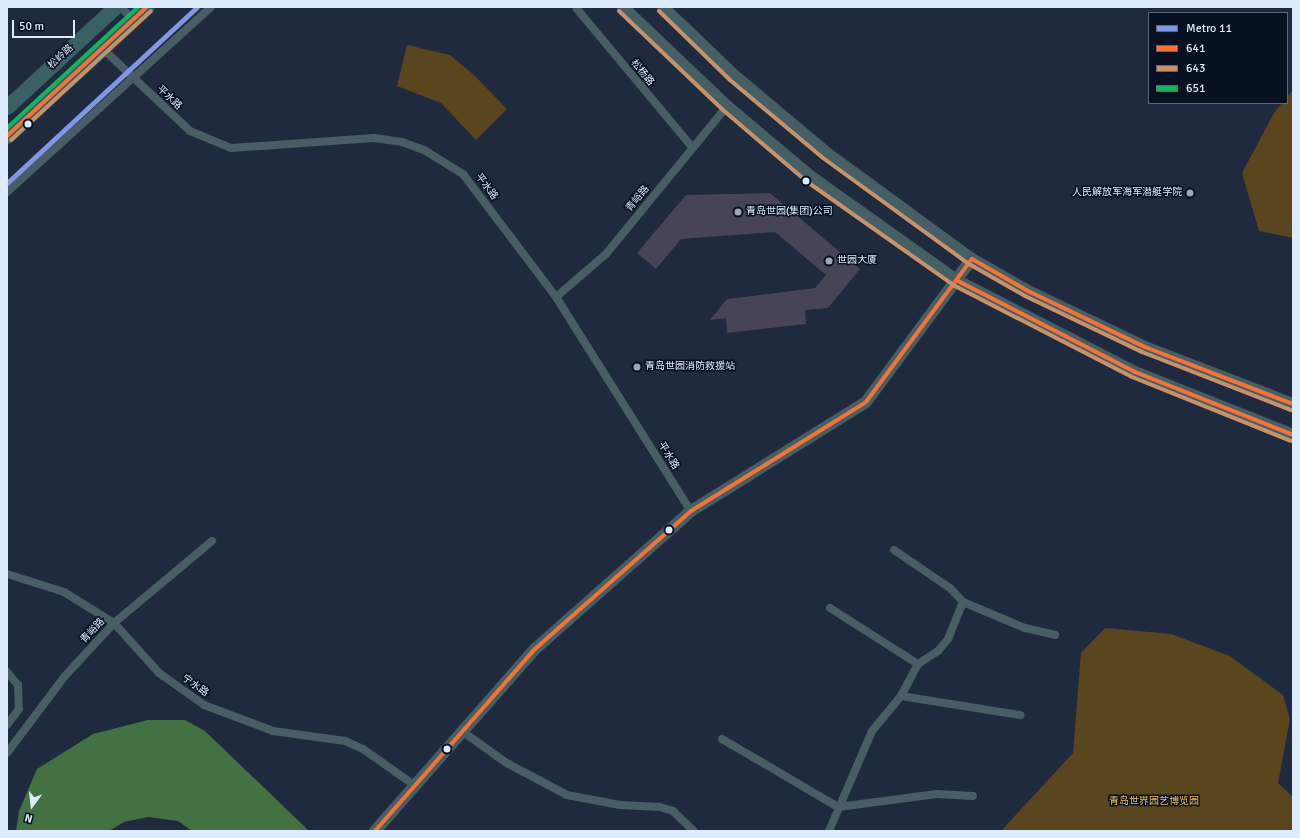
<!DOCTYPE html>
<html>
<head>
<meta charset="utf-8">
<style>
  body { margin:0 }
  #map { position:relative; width:1300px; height:838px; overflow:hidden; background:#1f2a3f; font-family:Signika,"Noto Sans SC",sans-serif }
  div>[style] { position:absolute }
  .green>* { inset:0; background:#59461f }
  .water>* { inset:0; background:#447141 }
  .building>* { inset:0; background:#474458 }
  .street>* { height:8px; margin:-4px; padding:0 4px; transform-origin:4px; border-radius:4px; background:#485e64 }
  .secondary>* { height:12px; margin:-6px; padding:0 6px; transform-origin:6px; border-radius:6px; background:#465f65 }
  .highway>* { height:15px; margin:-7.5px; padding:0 7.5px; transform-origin:7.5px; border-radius:7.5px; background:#396064 }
  .bus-1>* { height:4px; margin:-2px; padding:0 2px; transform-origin:2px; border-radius:2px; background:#f57335 }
  .bus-2>* { height:4px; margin:-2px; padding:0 2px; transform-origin:2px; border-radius:2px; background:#c7916a }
  .bus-3>* { height:4px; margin:-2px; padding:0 2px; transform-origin:2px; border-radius:2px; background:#13b361 }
  .metro-1>* { height:5px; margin:-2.5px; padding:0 2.5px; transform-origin:2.5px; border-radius:2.5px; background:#8197e5 }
  .dots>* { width:11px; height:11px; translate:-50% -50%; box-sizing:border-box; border:2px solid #081121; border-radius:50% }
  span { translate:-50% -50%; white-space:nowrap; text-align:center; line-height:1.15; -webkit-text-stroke:3px #081121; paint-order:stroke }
  .street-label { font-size:10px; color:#deeafe }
  .poi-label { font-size:10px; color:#deeafe }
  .right { translate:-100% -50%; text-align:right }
  .left { translate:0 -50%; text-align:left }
  .park-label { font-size:10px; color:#f1be5d }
  .frame { position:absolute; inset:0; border:8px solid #deeafe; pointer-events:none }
  .legend { position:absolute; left:1148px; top:12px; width:140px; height:92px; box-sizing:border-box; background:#081121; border:1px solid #5e6879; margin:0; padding:5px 7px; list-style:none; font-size:12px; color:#deeafe }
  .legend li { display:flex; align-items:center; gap:8px; height:20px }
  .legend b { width:20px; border:1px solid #5e6879 }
  .north { position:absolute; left:12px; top:786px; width:40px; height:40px; -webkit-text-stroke:3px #081121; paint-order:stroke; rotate:195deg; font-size:11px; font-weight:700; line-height:16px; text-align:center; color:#deeafe }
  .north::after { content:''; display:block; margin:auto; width:14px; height:18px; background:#deeafe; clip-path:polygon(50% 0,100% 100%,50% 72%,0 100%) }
  .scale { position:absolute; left:12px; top:20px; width:63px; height:18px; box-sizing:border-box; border:2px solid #deeafe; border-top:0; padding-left:5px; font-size:12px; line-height:14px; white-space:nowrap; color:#deeafe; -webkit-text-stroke:3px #081121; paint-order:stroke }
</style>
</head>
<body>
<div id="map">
  <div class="green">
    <div style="clip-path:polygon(407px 45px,450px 55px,474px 75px,507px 109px,476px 140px,441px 103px,397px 86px)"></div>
    <div style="clip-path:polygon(1293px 90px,1293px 238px,1259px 231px,1242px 173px,1274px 113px,1282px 103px,1287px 103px,1287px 97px)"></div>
    <div style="clip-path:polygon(1105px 628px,1171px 634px,1230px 656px,1283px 695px,1290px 719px,1278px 783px,1293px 797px,1293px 831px,1001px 831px,1073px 753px,1081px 653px)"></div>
  </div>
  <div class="water">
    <div style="clip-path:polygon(148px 720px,185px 720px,205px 731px,309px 831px,192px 831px,178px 821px,148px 817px,124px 822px,109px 831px,16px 831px,19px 811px,37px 769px,93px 734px)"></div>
  </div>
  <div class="building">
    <div style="clip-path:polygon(770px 193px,860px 269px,828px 308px,805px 310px,806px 324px,727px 333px,726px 318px,710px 320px,727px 299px,815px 288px,826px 275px,775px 232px,681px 239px,656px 269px,637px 253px,686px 195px)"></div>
  </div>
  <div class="street">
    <div style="left:121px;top:7px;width:18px;rotate:47deg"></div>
    <div style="left:577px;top:9px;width:181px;rotate:50.2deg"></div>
    <div style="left:102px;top:48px;width:121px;rotate:43.3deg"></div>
    <div style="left:190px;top:131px;width:44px;rotate:22.5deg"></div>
    <div style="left:231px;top:148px;width:143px;rotate:-4deg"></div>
    <div style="left:374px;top:138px;width:28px;rotate:8deg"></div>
    <div style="left:402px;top:142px;width:23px;rotate:20deg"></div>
    <div style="left:424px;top:150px;width:46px;rotate:31.6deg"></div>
    <div style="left:463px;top:174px;width:154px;rotate:52.9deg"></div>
    <div style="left:556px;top:297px;width:253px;rotate:57.8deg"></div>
    <div style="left:7px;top:192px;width:275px;rotate:-42.2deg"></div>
    <div style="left:556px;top:297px;width:66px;rotate:-40.7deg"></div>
    <div style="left:606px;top:254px;width:191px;rotate:-50.7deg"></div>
    <div style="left:894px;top:550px;width:68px;rotate:34.2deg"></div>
    <div style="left:950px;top:588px;width:19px;rotate:47deg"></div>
    <div style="left:963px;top:602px;width:67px;rotate:22.8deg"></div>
    <div style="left:1025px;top:628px;width:31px;rotate:13deg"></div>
    <div style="left:7px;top:574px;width:60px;rotate:17.5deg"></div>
    <div style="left:64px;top:592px;width:59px;rotate:31.8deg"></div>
    <div style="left:114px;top:623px;width:67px;rotate:48deg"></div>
    <div style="left:159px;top:673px;width:55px;rotate:35.4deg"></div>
    <div style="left:204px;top:705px;width:74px;rotate:20.6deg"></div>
    <div style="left:273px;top:731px;width:73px;rotate:7.9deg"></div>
    <div style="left:345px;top:741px;width:20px;rotate:24deg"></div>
    <div style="left:363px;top:749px;width:62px;rotate:35.2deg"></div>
    <div style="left:830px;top:608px;width:104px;rotate:32.5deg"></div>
    <div style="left:7px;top:672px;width:17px;rotate:50deg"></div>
    <div style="left:18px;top:685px;width:24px;rotate:88deg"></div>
    <div style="left:19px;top:709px;width:20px;rotate:127deg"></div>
    <div style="left:901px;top:696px;width:121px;rotate:9.1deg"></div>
    <div style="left:462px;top:731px;width:53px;rotate:35.8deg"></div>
    <div style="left:505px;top:762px;width:70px;rotate:28deg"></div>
    <div style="left:567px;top:795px;width:54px;rotate:10.7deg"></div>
    <div style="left:620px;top:805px;width:40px;rotate:2.9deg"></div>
    <div style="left:660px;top:807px;width:14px;rotate:17deg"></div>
    <div style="left:673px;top:811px;width:29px;rotate:44deg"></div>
    <div style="left:722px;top:739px;width:134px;rotate:30.4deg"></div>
    <div style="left:838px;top:807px;width:100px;rotate:-7.5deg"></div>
    <div style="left:937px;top:794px;width:36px;rotate:3deg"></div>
    <div style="left:7px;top:753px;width:95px;rotate:-53.1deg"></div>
    <div style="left:64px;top:677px;width:74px;rotate:-47.2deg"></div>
    <div style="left:114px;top:623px;width:128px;rotate:-39.9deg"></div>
    <div style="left:829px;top:831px;width:109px;rotate:-66.7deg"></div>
    <div style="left:872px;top:731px;width:45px;rotate:-50.4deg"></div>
    <div style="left:901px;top:696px;width:36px;rotate:-62deg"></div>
    <div style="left:918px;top:664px;width:24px;rotate:-33deg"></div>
    <div style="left:938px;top:651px;width:16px;rotate:-50deg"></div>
    <div style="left:948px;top:639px;width:40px;rotate:-68deg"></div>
  </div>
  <div class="secondary">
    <div style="left:623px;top:7px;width:144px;rotate:43.6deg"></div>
    <div style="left:727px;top:106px;width:109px;rotate:40.1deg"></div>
    <div style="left:810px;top:176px;width:181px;rotate:35.4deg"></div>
    <div style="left:958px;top:281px;width:199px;rotate:27.2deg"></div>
    <div style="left:1135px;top:372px;width:170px;rotate:21.7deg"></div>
    <div style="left:663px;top:7px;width:98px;rotate:43.8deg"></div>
    <div style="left:734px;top:75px;width:121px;rotate:40deg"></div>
    <div style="left:827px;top:153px;width:180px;rotate:36.2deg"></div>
    <div style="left:972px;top:259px;width:64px;rotate:29.7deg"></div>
    <div style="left:1028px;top:291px;width:130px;rotate:25.6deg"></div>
    <div style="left:1145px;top:347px;width:159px;rotate:21.1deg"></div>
    <div style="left:375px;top:831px;width:242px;rotate:-48.7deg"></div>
    <div style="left:535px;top:649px;width:208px;rotate:-41.5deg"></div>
    <div style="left:691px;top:511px;width:206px;rotate:-31.9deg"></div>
    <div style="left:866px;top:402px;width:178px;rotate:-53.5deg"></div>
  </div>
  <div class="highway">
    <div style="left:7px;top:107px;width:147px;rotate:-42.8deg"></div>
    <div style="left:7px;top:136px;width:190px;rotate:-42.7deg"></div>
  </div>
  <div class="bus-1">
    <div style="left:7px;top:136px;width:190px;rotate:-42.7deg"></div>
    <div style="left:958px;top:281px;width:199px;rotate:27.2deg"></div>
    <div style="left:1135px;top:372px;width:170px;rotate:21.7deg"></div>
    <div style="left:375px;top:831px;width:242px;rotate:-48.7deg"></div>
    <div style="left:535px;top:649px;width:208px;rotate:-41.5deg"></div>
    <div style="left:691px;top:511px;width:206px;rotate:-31.9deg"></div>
    <div style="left:866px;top:402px;width:178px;rotate:-53.5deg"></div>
    <div style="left:972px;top:259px;width:64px;rotate:29.7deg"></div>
    <div style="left:1028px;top:291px;width:130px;rotate:25.6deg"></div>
    <div style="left:1145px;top:347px;width:159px;rotate:21.1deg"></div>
  </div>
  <div class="bus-2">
    <div style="left:619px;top:11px;width:144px;rotate:43.6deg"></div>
    <div style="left:723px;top:110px;width:109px;rotate:40.5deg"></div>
    <div style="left:806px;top:181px;width:182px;rotate:35.2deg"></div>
    <div style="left:955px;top:286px;width:199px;rotate:27.2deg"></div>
    <div style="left:1132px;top:377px;width:171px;rotate:21.9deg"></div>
    <div style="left:659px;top:11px;width:99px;rotate:44.2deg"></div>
    <div style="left:730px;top:80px;width:121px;rotate:40deg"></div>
    <div style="left:823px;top:158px;width:180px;rotate:36deg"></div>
    <div style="left:969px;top:264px;width:64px;rotate:29.7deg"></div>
    <div style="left:1025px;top:296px;width:130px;rotate:25.6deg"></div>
    <div style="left:1142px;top:352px;width:160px;rotate:21.3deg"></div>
    <div style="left:11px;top:140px;width:190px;rotate:-42.7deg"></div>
  </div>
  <div class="bus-3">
    <div style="left:7px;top:128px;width:178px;rotate:-42.7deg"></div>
  </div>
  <div class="metro-1">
    <div style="left:7px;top:183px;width:259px;rotate:-42.8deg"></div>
  </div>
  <div class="dots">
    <div style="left:28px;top:124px;background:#deeafe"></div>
    <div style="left:806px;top:181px;background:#deeafe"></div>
    <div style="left:1190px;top:193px;background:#9ba7bb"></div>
    <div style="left:738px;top:212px;background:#9ba7bb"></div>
    <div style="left:829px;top:261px;background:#9ba7bb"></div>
    <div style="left:637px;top:367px;background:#9ba7bb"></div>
    <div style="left:669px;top:530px;background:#deeafe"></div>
    <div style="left:447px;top:749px;background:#deeafe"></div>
  </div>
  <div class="street-label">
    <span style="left:61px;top:57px;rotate:-43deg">松岭路</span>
    <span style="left:642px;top:73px;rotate:51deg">松杨路</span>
    <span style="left:169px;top:98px;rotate:43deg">平水路</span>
    <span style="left:486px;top:187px;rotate:53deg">平水路</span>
    <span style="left:638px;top:199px;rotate:-51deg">青峪路</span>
    <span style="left:668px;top:456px;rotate:58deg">平水路</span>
    <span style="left:93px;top:631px;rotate:-47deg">青峪路</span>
    <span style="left:195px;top:686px;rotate:35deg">宁水路</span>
  </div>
  <div class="poi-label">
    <span class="right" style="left:1182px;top:193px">人民解放军海军潜艇学院</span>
    <span class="left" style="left:746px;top:212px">青岛世园(集团)公司</span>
    <span class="left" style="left:837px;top:261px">世园大厦</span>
    <span class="left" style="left:645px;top:367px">青岛世园消防救援站</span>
  </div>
  <div class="park-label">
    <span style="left:1154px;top:802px">青岛世界园艺博览园</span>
  </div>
  <div class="frame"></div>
  <ul class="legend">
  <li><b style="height:5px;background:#8197e5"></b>Metro 11</li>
  <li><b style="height:5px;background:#f57335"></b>641</li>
  <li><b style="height:5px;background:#c7916a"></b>643</li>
  <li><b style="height:5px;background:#13b361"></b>651</li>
  </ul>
  <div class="north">N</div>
  <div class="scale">50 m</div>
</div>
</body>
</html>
